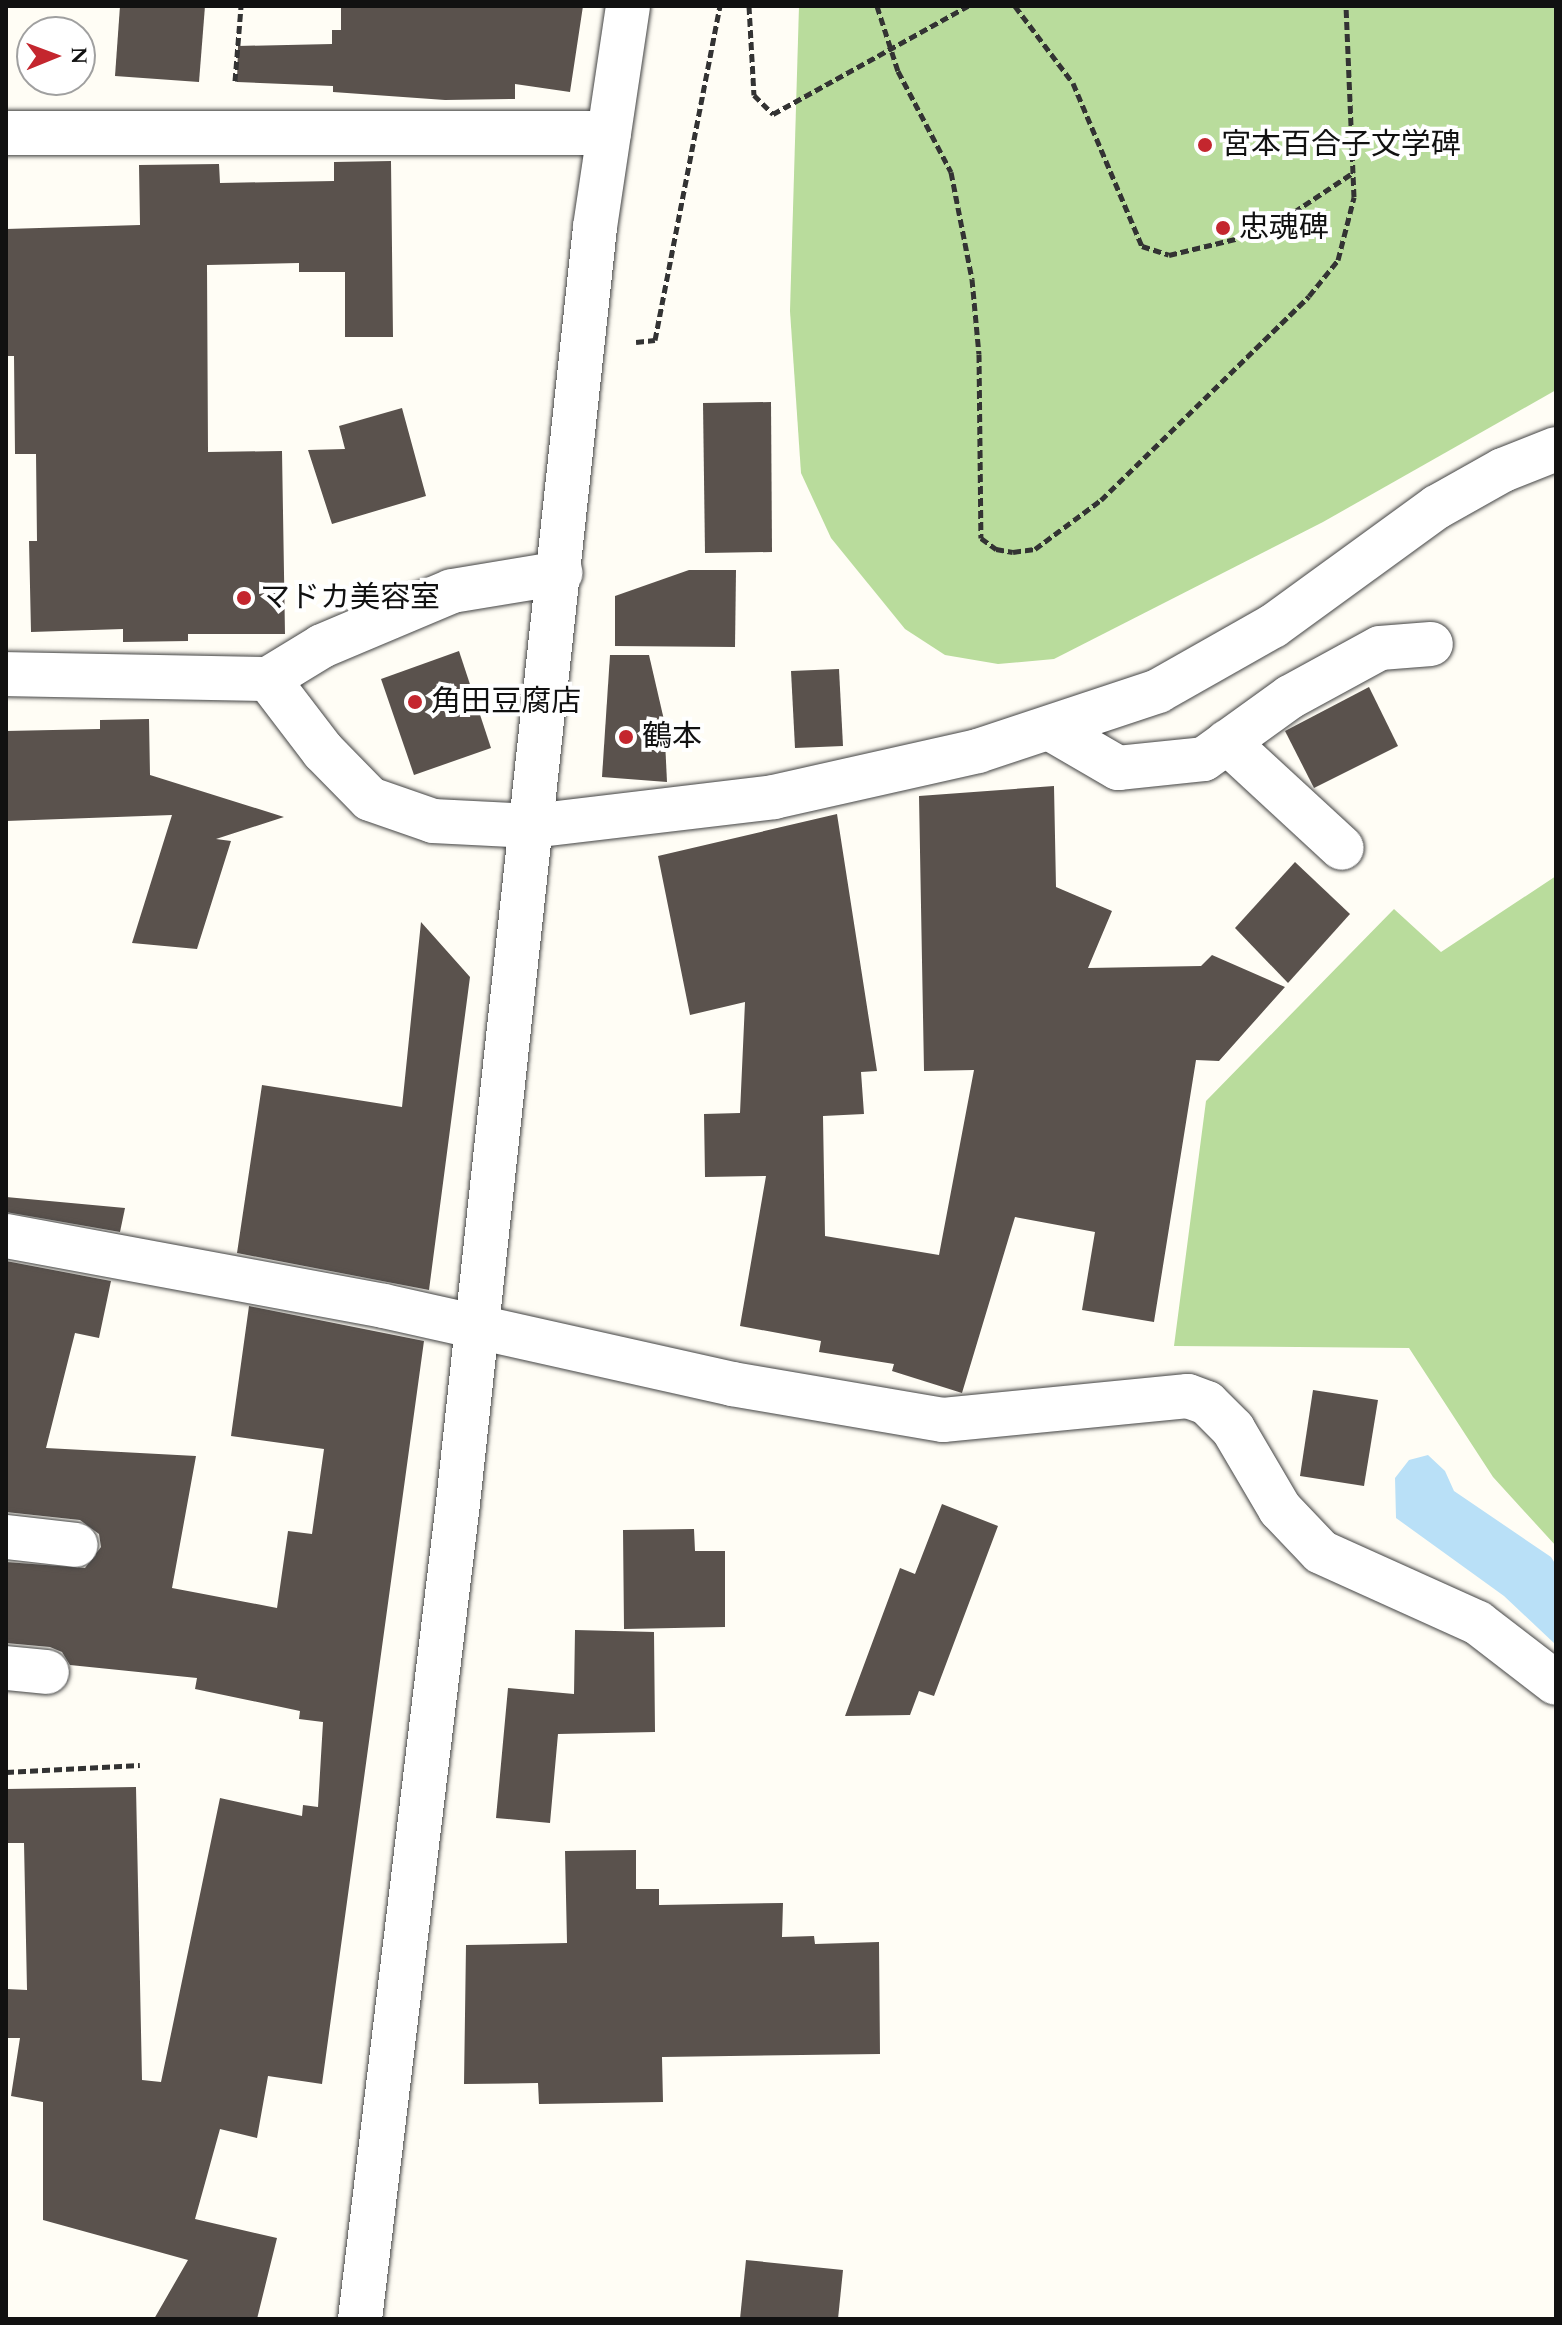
<!DOCTYPE html>
<html>
<head>
<meta charset="utf-8">
<style>
  body { margin:0 }
  #map { position:relative; width:1562px; height:2325px; overflow:hidden; background:#fffdf5; font-family:Spectral,"Noto Sans JP",serif }
  div>[style] { position:absolute }
  .forest>* { inset:0; background:#b9dc9c }
  .water>* { inset:0; background:#b9e0f7 }
  .building>* { inset:0; background:#5a524d }
  .path>* { height:5px; margin-top:-2.5px; transform-origin:0; background:repeating-linear-gradient(90deg,#333 0 8px,transparent 0 12px) }
  .roads { filter:drop-shadow(0 0 2px #444) drop-shadow(0 0 2px #444) }
  .minor>* { height:44px; margin:-22px; padding:0 22px; transform-origin:22px; border-radius:22px; background:#fff }
  .tertiary>* { height:44px; margin:-22px; padding:0 22px; transform-origin:22px; border-radius:22px; background:#fff }
  .dots>* { width:22px; height:22px; translate:-50% -50%; box-sizing:border-box; border:4px solid #fff; border-radius:50% }
  span { translate:-50% -50%; white-space:nowrap; text-align:center; line-height:1.15; -webkit-text-stroke:8px #fff; paint-order:stroke }
  .poi-label { font-size:30px; color:#111 }
  .left { translate:0 -50%; text-align:left }
  .frame { position:absolute; inset:0; border:8px solid #111; pointer-events:none }
  .north { position:absolute; left:16px; top:16px; width:80px; height:80px; box-sizing:border-box; background:#fff; border:2px solid #a0a0a0; border-radius:50%; rotate:89deg; font-size:22px; font-weight:700; line-height:32px; text-align:center; color:#111 }
  .north::after { content:''; display:block; margin:auto; width:28px; height:36px; background:#c4262e; clip-path:polygon(50% 0,100% 100%,50% 72%,0 100%) }
</style>
</head>
<body>
<div id="map">
  <div class="forest">
    <div style="clip-path:polygon(799px 6px,1556px 6px,1556px 390px,1323px 522px,1054px 659px,998px 664px,945px 655px,905px 629px,831px 538px,801px 473px,790px 311px)"></div>
    <div style="clip-path:polygon(1556px 876px,1556px 1546px,1493px 1477px,1409px 1348px,1174px 1346px,1206px 1101px,1394px 909px,1441px 952px)"></div>
  </div>
  <div class="water">
    <div style="clip-path:polygon(1428px 1455px,1445px 1471px,1454px 1491px,1551px 1557px,1556px 1565px,1556px 1645px,1504px 1596px,1396px 1518px,1395px 1478px,1409px 1460px)"></div>
  </div>
  <div class="building">
    <div style="clip-path:polygon(120px 6px,205px 6px,199px 82px,115px 76px)"></div>
    <div style="clip-path:polygon(341px 6px,583px 6px,570px 92px,515px 84px,515px 99px,445px 100px,333px 92px,333px 86px,237px 82px,238px 46px,332px 44px,332px 30px,341px 30px)"></div>
    <div style="clip-path:polygon(391px 161px,393px 337px,345px 337px,345px 272px,299px 272px,299px 263px,207px 265px,208px 452px,282px 451px,285px 634px,188px 634px,188px 641px,123px 642px,123px 629px,31px 632px,29px 541px,37px 541px,36px 454px,15px 454px,14px 356px,6px 356px,6px 229px,140px 225px,139px 165px,219px 164px,220px 183px,334px 181px,334px 162px)"></div>
    <div style="clip-path:polygon(771px 402px,772px 552px,705px 553px,703px 403px)"></div>
    <div style="clip-path:polygon(402px 408px,426px 496px,332px 524px,308px 450px,345px 449px,339px 426px)"></div>
    <div style="clip-path:polygon(689px 570px,736px 570px,735px 647px,615px 646px,615px 596px)"></div>
    <div style="clip-path:polygon(459px 651px,491px 748px,414px 775px,381px 679px)"></div>
    <div style="clip-path:polygon(610px 655px,649px 655px,664px 720px,667px 782px,602px 777px)"></div>
    <div style="clip-path:polygon(839px 669px,843px 746px,795px 748px,791px 671px)"></div>
    <div style="clip-path:polygon(1369px 687px,1398px 746px,1314px 788px,1285px 731px)"></div>
    <div style="clip-path:polygon(149px 719px,150px 775px,284px 817px,216px 839px,231px 841px,197px 949px,132px 943px,172px 815px,6px 821px,6px 731px,100px 729px,100px 720px)"></div>
    <div style="clip-path:polygon(1054px 786px,1056px 887px,1112px 911px,1088px 968px,1201px 966px,1212px 955px,1285px 987px,1219px 1061px,1196px 1060px,1154px 1322px,1082px 1310px,1095px 1232px,1015px 1217px,962px 1393px,892px 1371px,894px 1364px,819px 1352px,821px 1341px,740px 1326px,766px 1176px,705px 1177px,704px 1114px,740px 1113px,745px 1002px,690px 1015px,658px 856px,837px 814px,877px 1071px,861px 1072px,864px 1114px,823px 1116px,825px 1236px,939px 1255px,974px 1070px,924px 1071px,919px 796px)"></div>
    <div style="clip-path:polygon(1295px 862px,1350px 914px,1288px 983px,1235px 928px)"></div>
    <div style="clip-path:polygon(421px 922px,470px 977px,429px 1290px,237px 1253px,262px 1085px,402px 1107px)"></div>
    <div style="clip-path:polygon(6px 1197px,125px 1208px,120px 1232px,6px 1212px)"></div>
    <div style="clip-path:polygon(6px 1261px,111px 1281px,99px 1338px,75px 1333px,46px 1448px,196px 1456px,172px 1588px,277px 1608px,288px 1531px,312px 1534px,324px 1449px,231px 1436px,249px 1306px,424px 1341px,322px 2084px,268px 2076px,257px 2138px,220px 2129px,195px 2219px,277px 2238px,257px 2319px,154px 2319px,188px 2260px,43px 2220px,43px 2102px,11px 2096px,20px 2038px,6px 2038px,6px 1989px,27px 1990px,24px 1843px,6px 1843px,6px 1789px,136px 1787px,142px 2080px,161px 2082px,220px 1798px,302px 1816px,303px 1805px,318px 1807px,323px 1722px,299px 1719px,300px 1711px,195px 1689px,197px 1678px,70px 1665px,62px 1652px,50px 1647px,6px 1643px,6px 1562px,85px 1568px,101px 1547px,99px 1534px,80px 1520px,6px 1512px)"></div>
    <div style="clip-path:polygon(1313px 1390px,1378px 1400px,1364px 1486px,1300px 1476px)"></div>
    <div style="clip-path:polygon(942px 1504px,998px 1526px,934px 1696px,919px 1691px,910px 1715px,845px 1716px,900px 1568px,915px 1574px)"></div>
    <div style="clip-path:polygon(694px 1529px,695px 1551px,725px 1551px,725px 1627px,624px 1629px,623px 1530px)"></div>
    <div style="clip-path:polygon(575px 1630px,654px 1632px,655px 1732px,558px 1734px,550px 1823px,496px 1818px,508px 1688px,574px 1694px)"></div>
    <div style="clip-path:polygon(636px 1850px,636px 1889px,659px 1889px,659px 1905px,783px 1903px,782px 1937px,814px 1936px,815px 1944px,879px 1942px,880px 2054px,662px 2057px,663px 2102px,539px 2104px,538px 2083px,464px 2084px,466px 1945px,567px 1943px,565px 1851px)"></div>
    <div style="clip-path:polygon(746px 2260px,843px 2270px,838px 2319px,740px 2319px)"></div>
  </div>
  <div class="path">
    <div style="left:749px;top:6px;width:89px;rotate:86.8deg"></div>
    <div style="left:754px;top:95px;width:27px;rotate:45deg"></div>
    <div style="left:773px;top:114px;width:223px;rotate:-29deg"></div>
    <div style="left:877px;top:6px;width:68px;rotate:72.1deg"></div>
    <div style="left:898px;top:71px;width:114px;rotate:62.3deg"></div>
    <div style="left:951px;top:172px;width:109px;rotate:78.9deg"></div>
    <div style="left:972px;top:279px;width:75px;rotate:84.7deg"></div>
    <div style="left:979px;top:354px;width:184px;rotate:89.4deg"></div>
    <div style="left:981px;top:538px;width:19px;rotate:36deg"></div>
    <div style="left:996px;top:549px;width:17px;rotate:10deg"></div>
    <div style="left:1013px;top:552px;width:22px;rotate:-8deg"></div>
    <div style="left:1035px;top:549px;width:82px;rotate:-36.6deg"></div>
    <div style="left:1101px;top:500px;width:291px;rotate:-44.4deg"></div>
    <div style="left:1309px;top:296px;width:46px;rotate:-51.1deg"></div>
    <div style="left:1338px;top:260px;width:65px;rotate:-75.7deg"></div>
    <div style="left:1354px;top:197px;width:191px;rotate:-92.4deg"></div>
    <div style="left:1015px;top:6px;width:96px;rotate:53deg"></div>
    <div style="left:1073px;top:83px;width:177px;rotate:67.1deg"></div>
    <div style="left:1142px;top:246px;width:28px;rotate:18deg"></div>
    <div style="left:1169px;top:255px;width:98px;rotate:-13.6deg"></div>
    <div style="left:1264px;top:232px;width:108px;rotate:-33.7deg"></div>
    <div style="left:235px;top:81px;width:75px;rotate:-85.4deg"></div>
    <div style="left:636px;top:342px;width:19px;rotate:-6deg"></div>
    <div style="left:655px;top:340px;width:340px;rotate:-79deg"></div>
    <div style="left:6px;top:1772px;width:134px;rotate:-3deg"></div>
  </div>
  <div class="roads">
    <div class="minor">
      <div style="left:6px;top:133px;width:603px"></div>
      <div style="left:6px;top:674px;width:262px;rotate:1.1deg"></div>
      <div style="left:268px;top:679px;width:91px;rotate:52.6deg"></div>
      <div style="left:323px;top:751px;width:67px;rotate:45.6deg"></div>
      <div style="left:370px;top:799px;width:67px;rotate:19.2deg"></div>
      <div style="left:433px;top:821px;width:99px;rotate:2.9deg"></div>
      <div style="left:532px;top:826px;width:244px;rotate:-6.8deg"></div>
      <div style="left:774px;top:797px;width:209px;rotate:-12.7deg"></div>
      <div style="left:978px;top:751px;width:190px;rotate:-18.4deg"></div>
      <div style="left:1158px;top:691px;width:132px;rotate:-29.5deg"></div>
      <div style="left:1273px;top:626px;width:203px;rotate:-36deg"></div>
      <div style="left:1437px;top:507px;width:76px;rotate:-29.3deg"></div>
      <div style="left:1503px;top:470px;width:57px;rotate:-21.6deg"></div>
      <div style="left:268px;top:679px;width:63px;rotate:-31.4deg"></div>
      <div style="left:322px;top:646px;width:141px;rotate:-22.9deg"></div>
      <div style="left:452px;top:591px;width:110px;rotate:-9.4deg"></div>
      <div style="left:1049px;top:728px;width:80px;rotate:30.1deg"></div>
      <div style="left:1118px;top:768px;width:86px;rotate:-6deg"></div>
      <div style="left:1204px;top:759px;width:106px;rotate:-35.8deg"></div>
      <div style="left:1290px;top:697px;width:102px;rotate:-28.6deg"></div>
      <div style="left:1380px;top:648px;width:51px;rotate:-4.5deg"></div>
      <div style="left:1227px;top:742px;width:156px;rotate:42.7deg"></div>
      <div style="left:6px;top:1236px;width:384px;rotate:10.5deg"></div>
      <div style="left:384px;top:1306px;width:357px;rotate:12.6deg"></div>
      <div style="left:732px;top:1384px;width:214px;rotate:9.7deg"></div>
      <div style="left:943px;top:1420px;width:246px;rotate:-5.6deg"></div>
      <div style="left:1188px;top:1396px;width:20px;rotate:20deg"></div>
      <div style="left:1207px;top:1403px;width:37px;rotate:45deg"></div>
      <div style="left:1233px;top:1429px;width:93px;rotate:59.6deg"></div>
      <div style="left:1280px;top:1509px;width:59px;rotate:46.4deg"></div>
      <div style="left:1321px;top:1552px;width:172px;rotate:24.3deg"></div>
      <div style="left:1478px;top:1623px;width:98px;rotate:37.6deg"></div>
      <div style="left:6px;top:1537px;width:70px;rotate:6.5deg"></div>
      <div style="left:6px;top:1668px;width:41px;rotate:5.6deg"></div>
    </div>
    <div class="tertiary">
      <div style="left:360px;top:2319px;width:822px;rotate:-83.15deg"></div>
      <div style="left:458px;top:1503px;width:1283px;rotate:-83.87deg"></div>
      <div style="left:595px;top:227px;width:223px;rotate:-81.5deg"></div>
    </div>
  </div>
  <div class="dots">
    <div style="left:1205px;top:145px;background:#c4262e"></div>
    <div style="left:1223px;top:228px;background:#c4262e"></div>
    <div style="left:244px;top:598px;background:#c4262e"></div>
    <div style="left:415px;top:702px;background:#c4262e"></div>
    <div style="left:626px;top:737px;background:#c4262e"></div>
  </div>
  <div class="poi-label">
    <span class="left" style="left:1221px;top:145px">宮本百合子文学碑</span>
    <span class="left" style="left:1239px;top:228px">忠魂碑</span>
    <span class="left" style="left:260px;top:598px">マドカ美容室</span>
    <span class="left" style="left:431px;top:702px">角田豆腐店</span>
    <span class="left" style="left:642px;top:737px">鶴本</span>
  </div>
  <div class="frame"></div>
  <div class="north">N</div>
</div>
</body>
</html>
